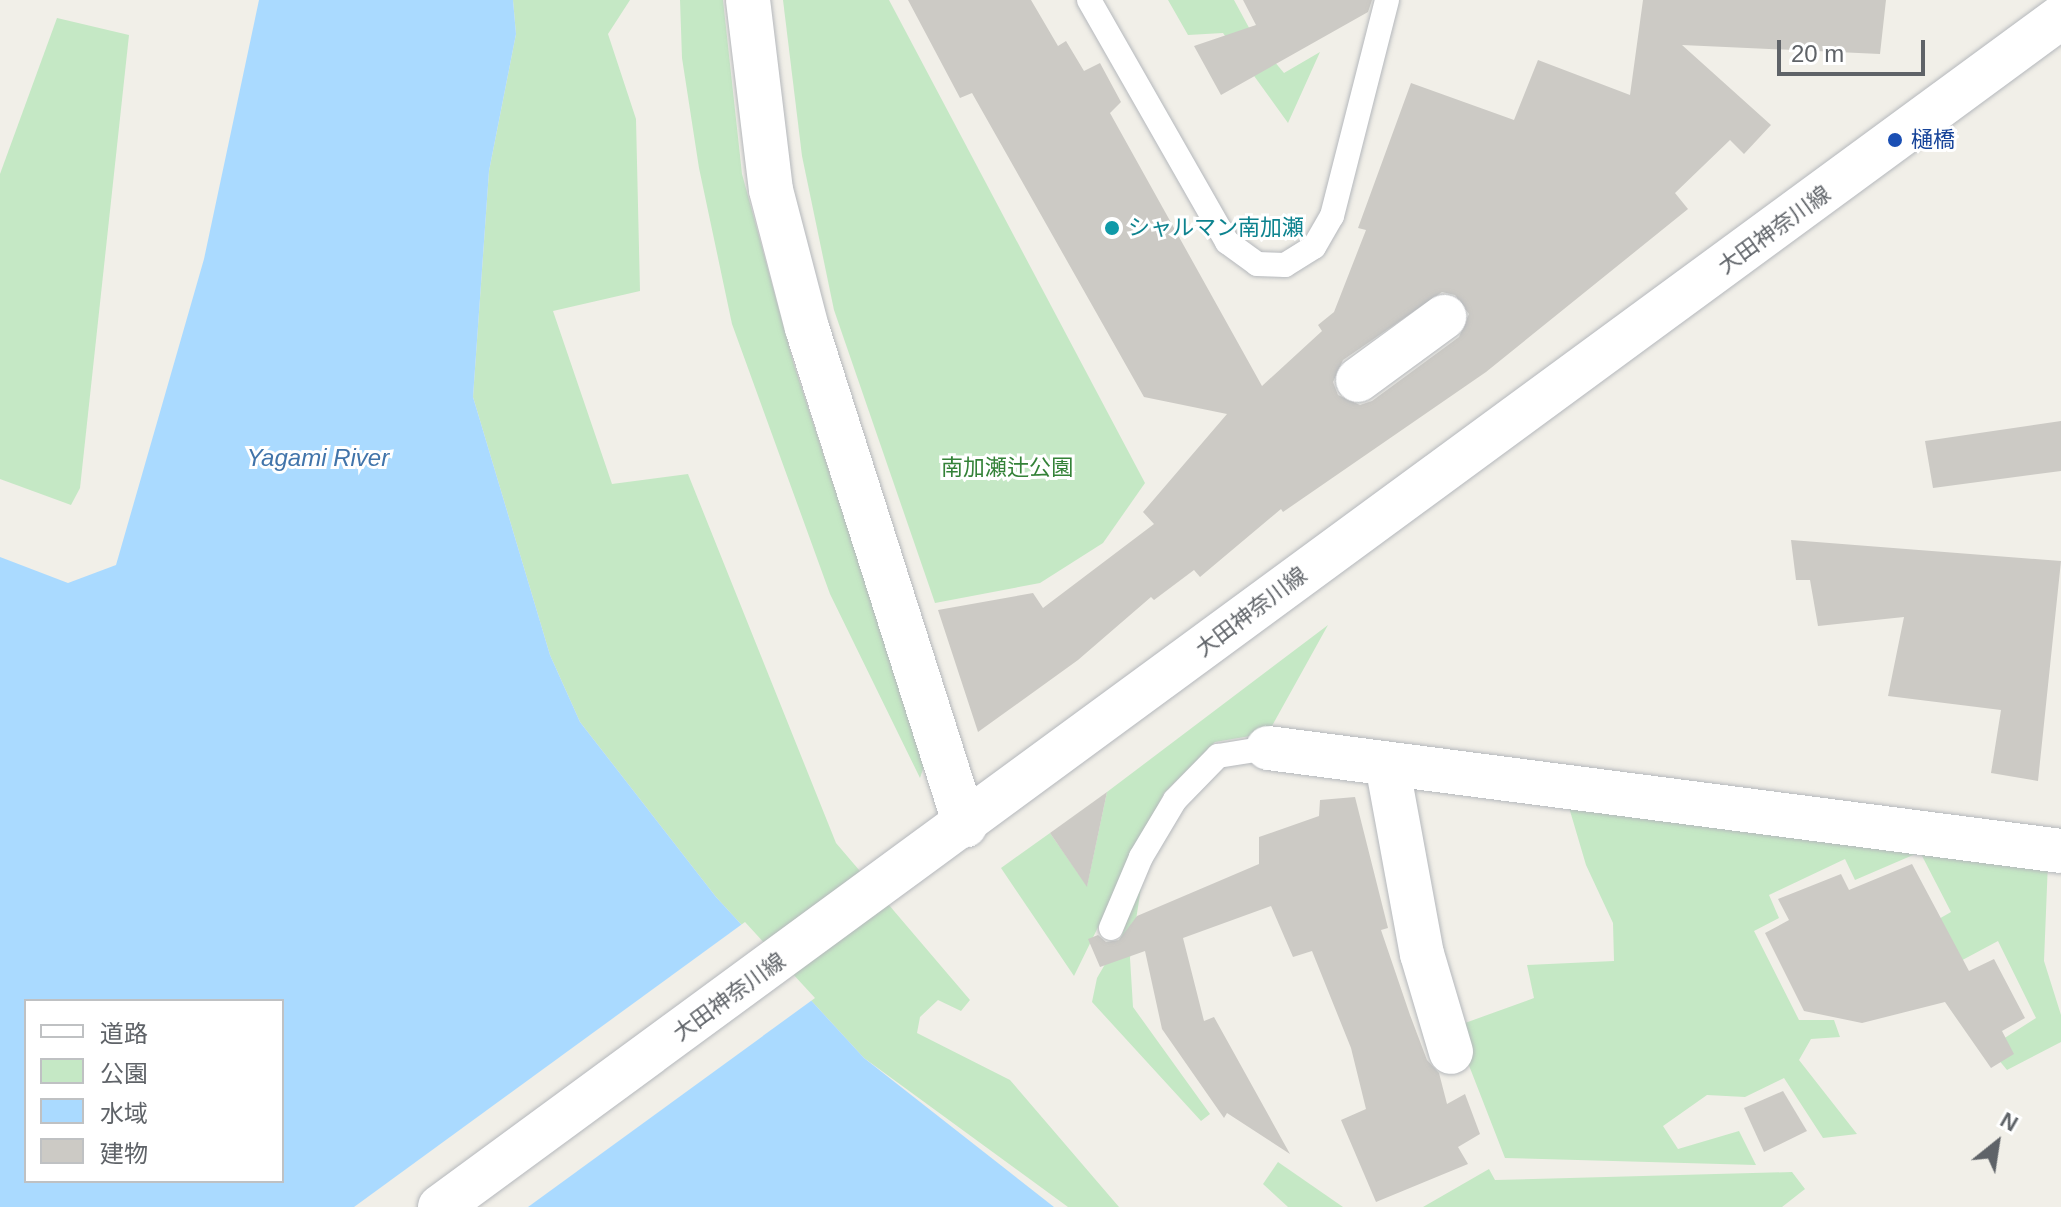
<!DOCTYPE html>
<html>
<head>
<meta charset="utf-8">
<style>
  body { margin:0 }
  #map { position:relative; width:2061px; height:1207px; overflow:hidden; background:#f1efe8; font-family:Arial,"Noto Sans JP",sans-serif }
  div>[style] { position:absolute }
  .green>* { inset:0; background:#c5e8c5 }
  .water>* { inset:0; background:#aadaff }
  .pier>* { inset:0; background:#f1efe8 }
  .building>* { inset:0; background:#cccac5 }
  .roads { filter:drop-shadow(0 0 2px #b5b8bc) drop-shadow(0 0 2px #b5b8bc) }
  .lane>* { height:24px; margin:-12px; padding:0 12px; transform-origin:12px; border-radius:12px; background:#fff }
  .street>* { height:44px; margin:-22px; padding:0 22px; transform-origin:22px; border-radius:22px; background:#fff }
  .secondary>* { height:44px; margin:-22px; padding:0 22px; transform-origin:22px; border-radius:22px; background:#fff }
  .dots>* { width:22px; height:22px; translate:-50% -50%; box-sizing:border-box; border:4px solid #fff; border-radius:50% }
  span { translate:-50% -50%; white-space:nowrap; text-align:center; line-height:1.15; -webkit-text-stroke:6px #fff; paint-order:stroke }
  .transit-label { font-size:22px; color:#164399 }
  .left { translate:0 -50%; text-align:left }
  .culture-label { font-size:22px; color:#0d838f }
  .street-label { font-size:22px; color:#5f6368 }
  .park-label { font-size:22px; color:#348238 }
  .water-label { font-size:24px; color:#4174aa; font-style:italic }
  .legend { position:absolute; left:24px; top:999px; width:260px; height:184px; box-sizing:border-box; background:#fff; border:2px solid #bfc1c3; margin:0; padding:10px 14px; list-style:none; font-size:24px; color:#5f6368 }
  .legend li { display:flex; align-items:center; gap:16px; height:40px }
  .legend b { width:40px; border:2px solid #bfc1c3 }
  .north { position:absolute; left:1957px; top:1103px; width:80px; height:80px; -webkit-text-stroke:6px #fff; paint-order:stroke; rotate:30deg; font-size:22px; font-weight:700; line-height:32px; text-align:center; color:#5f6368 }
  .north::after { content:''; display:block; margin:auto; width:28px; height:36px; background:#5f6368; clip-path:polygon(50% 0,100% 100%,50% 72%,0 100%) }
  .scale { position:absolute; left:1777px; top:40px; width:148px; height:36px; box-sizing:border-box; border:4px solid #5f6368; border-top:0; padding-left:10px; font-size:24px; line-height:28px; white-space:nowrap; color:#5f6368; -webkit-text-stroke:6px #fff; paint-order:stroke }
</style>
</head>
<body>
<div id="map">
  <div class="green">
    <div style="clip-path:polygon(513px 0,630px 0,608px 34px,636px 119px,640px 291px,553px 311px,612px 484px,688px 474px,836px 843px,970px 1000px,961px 1011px,938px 1000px,920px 1017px,917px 1033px,1010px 1080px,1119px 1207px,1068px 1207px,864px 1058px,716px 897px,580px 722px,550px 655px,473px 397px,489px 171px,516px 34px)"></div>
    <div style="clip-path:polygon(680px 0,723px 0,742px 174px,794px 365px,925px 763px,920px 778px,830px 594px,732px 324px,699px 168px,682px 58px)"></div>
    <div style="clip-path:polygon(783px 0,889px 0,1145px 483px,1103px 543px,1040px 583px,935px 603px,834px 310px,802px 156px)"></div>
    <div style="clip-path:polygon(1168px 0,1234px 0,1254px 37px,1284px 73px,1320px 52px,1288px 123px,1223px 33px,1188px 35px)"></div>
    <div style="clip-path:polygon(57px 18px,129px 35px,80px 488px,71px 505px,0 479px,0 174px)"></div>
    <div style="clip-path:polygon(1328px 625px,1268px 733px,1215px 742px,1164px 793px,1074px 976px,1001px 868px,1050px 833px,1087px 886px,1107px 792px)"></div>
    <div style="clip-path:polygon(1568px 804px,2048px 862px,2044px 961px,2061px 1015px,2061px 1042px,2007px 1070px,1989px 1048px,2036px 1018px,1998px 941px,1940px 972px,1923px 928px,1951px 912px,1920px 852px,1855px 880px,1845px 859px,1769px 895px,1779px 918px,1754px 931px,1799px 1020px,1834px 1020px,1840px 1037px,1811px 1039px,1799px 1060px,1857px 1134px,1823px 1138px,1784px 1078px,1745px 1097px,1707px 1095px,1663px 1126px,1678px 1149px,1739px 1131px,1756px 1165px,1505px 1158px,1454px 1027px,1534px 998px,1527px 965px,1614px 961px,1613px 923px,1586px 865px)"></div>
    <div style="clip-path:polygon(1143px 875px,1130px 958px,1133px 1007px,1210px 1114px,1201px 1121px,1092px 1002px,1097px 978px,1122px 935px)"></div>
    <div style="clip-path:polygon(1278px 1162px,1343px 1207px,1288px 1207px,1263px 1184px)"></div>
    <div style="clip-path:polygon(1489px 1169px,1495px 1180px,1792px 1172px,1805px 1189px,1782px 1207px,1423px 1207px)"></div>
  </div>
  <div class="water">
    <div style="clip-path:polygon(evenodd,259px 0,513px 0,516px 34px,489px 171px,473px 397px,550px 655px,580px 722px,716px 897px,864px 1058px,1054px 1207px,0 1207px,0 557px,68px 583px,116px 565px,204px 259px,259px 0,26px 1001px,282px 1001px,282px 1181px,26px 1181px,26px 1001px)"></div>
  </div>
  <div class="pier">
    <div style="clip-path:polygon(745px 922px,815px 998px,528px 1207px,354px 1207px)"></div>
  </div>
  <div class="building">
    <div style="clip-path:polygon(evenodd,908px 0,1031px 0,1058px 46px,1066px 41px,1084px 71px,1100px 63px,1121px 102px,1110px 113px,1262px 386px,1322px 331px,1318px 325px,1334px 312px,1366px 230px,1358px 228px,1411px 83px,1514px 120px,1538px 60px,1630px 95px,1643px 0,1886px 0,1880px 54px,1682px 45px,1771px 125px,1744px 154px,1730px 140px,1675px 193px,1688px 209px,1486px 372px,1283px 512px,1281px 509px,1200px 577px,1194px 570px,1154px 600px,1151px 597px,1078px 660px,978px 732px,938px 610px,1033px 593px,1043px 608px,1154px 524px,1143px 512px,1227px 414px,1144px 397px,972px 93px,960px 98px,908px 0,1442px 292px,1455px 295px,1469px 314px,1459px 337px,1372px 401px,1360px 405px,1338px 395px,1333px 382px,1343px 360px,1442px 292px)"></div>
    <div style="clip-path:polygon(1243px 0,1372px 0,1368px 12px,1221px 95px,1194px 46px,1256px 25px)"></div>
    <div style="clip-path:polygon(2061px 421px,2061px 471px,1933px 488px,1925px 441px)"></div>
    <div style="clip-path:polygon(1791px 540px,2061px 561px,2038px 781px,1991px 773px,2001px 710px,1888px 696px,1904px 617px,1818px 626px,1810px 580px,1796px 580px)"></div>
    <div style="clip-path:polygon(1107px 792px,1087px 887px,1050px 833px)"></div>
    <div style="clip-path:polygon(1355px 797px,1388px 928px,1381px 930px,1410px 1015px,1427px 1060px,1439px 1073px,1447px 1104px,1465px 1094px,1480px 1134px,1458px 1147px,1468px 1164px,1376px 1202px,1341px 1120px,1366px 1109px,1351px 1048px,1312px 951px,1293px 957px,1271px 906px,1183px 938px,1204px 1021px,1214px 1017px,1290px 1154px,1227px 1113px,1224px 1118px,1162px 1029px,1145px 951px,1100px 967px,1088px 939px,1098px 935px,1106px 942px,1119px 940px,1137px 916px,1259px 864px,1259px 837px,1319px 816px,1320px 800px)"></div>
    <div style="clip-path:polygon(1912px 864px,1969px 971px,1994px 959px,2025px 1018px,2002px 1031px,2014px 1054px,1991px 1068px,1945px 1002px,1862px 1023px,1804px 1011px,1765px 933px,1789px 920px,1778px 899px,1841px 874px,1849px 890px)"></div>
    <div style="clip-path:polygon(1783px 1091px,1807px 1131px,1764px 1152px,1744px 1108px)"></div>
  </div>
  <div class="roads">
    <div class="lane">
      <div style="left:1089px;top:0;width:279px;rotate:60.3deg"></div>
      <div style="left:1227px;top:242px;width:37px;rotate:36deg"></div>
      <div style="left:1257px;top:264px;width:28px;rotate:2deg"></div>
      <div style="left:1285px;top:265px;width:34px;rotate:-32deg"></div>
      <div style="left:1314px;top:247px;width:36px;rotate:-60deg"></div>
      <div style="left:1332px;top:216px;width:223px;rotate:-75.7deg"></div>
      <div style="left:1111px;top:928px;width:77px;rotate:-67.1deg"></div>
      <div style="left:1141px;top:857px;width:66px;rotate:-59.2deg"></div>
      <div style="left:1175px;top:800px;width:62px;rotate:-45.7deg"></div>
      <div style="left:1218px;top:756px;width:51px;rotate:-9.1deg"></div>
    </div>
    <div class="street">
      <div style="left:748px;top:0;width:191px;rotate:83.1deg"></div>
      <div style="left:771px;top:190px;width:143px;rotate:75.4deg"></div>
      <div style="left:807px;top:328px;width:522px;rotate:72.36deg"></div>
      <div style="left:1358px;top:380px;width:107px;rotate:-36.2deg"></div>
      <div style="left:1268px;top:748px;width:800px;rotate:7.4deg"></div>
      <div style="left:1387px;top:764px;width:193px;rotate:79.6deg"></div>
      <div style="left:1422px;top:954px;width:102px;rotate:73.5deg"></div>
    </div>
    <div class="secondary">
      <div style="left:440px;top:1207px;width:2011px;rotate:-36.28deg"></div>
    </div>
  </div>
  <div class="dots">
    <div style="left:1895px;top:140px;background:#1a4fb4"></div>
    <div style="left:1112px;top:228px;background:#0f9aa8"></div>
  </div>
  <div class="transit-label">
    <span class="left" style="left:1911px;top:140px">樋橋</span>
  </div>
  <div class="culture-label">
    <span class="left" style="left:1128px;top:228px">シャルマン南加瀬</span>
  </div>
  <div class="street-label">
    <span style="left:1774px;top:230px;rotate:-36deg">大田神奈川線</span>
    <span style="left:1251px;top:612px;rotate:-37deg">大田神奈川線</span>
    <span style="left:729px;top:997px;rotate:-36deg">大田神奈川線</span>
  </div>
  <div class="park-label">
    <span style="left:1007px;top:468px">南加瀬辻公園</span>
  </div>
  <div class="water-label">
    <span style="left:318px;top:458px">Yagami River</span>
  </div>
  <ul class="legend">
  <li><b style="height:10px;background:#fff"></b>道路</li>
  <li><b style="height:22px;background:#c5e8c5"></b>公園</li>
  <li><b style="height:22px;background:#aadaff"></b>水域</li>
  <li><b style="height:22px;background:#cccac5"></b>建物</li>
  </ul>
  <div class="north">N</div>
  <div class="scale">20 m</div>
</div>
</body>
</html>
